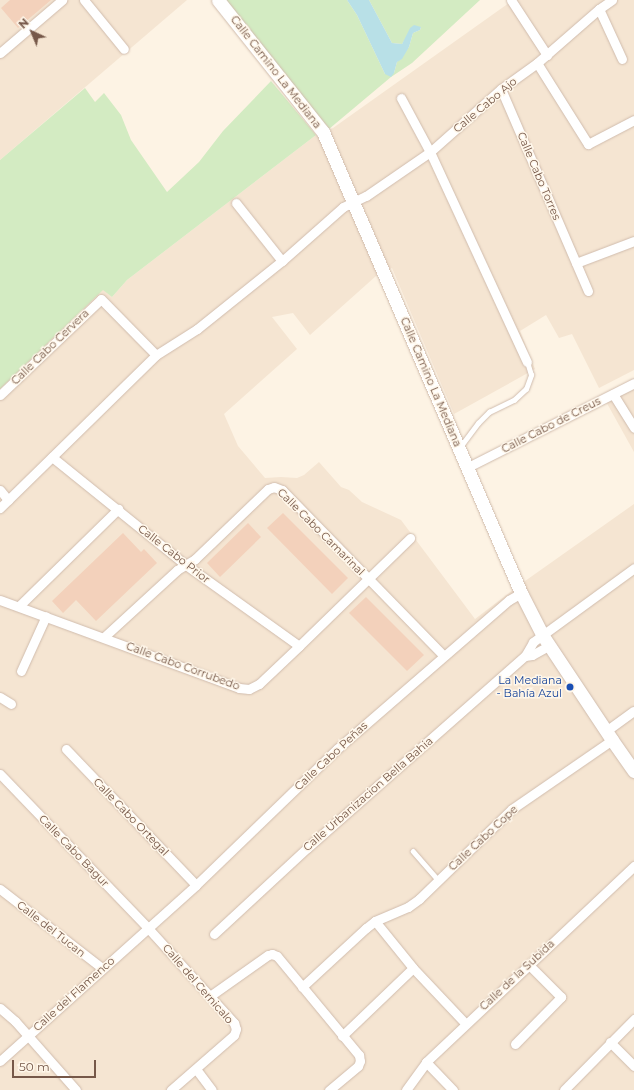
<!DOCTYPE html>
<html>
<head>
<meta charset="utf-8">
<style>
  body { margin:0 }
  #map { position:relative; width:634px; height:1090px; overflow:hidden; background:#fdf3e4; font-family:Montserrat,sans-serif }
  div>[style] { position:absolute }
  .residential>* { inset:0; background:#f5e5d2 }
  .green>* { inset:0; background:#d3ebc2 }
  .water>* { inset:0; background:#b8e0e7 }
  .building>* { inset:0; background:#f3d1bb }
  .roads { filter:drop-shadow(0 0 1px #d0bcad) drop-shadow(0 0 1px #d0bcad) }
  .lane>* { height:4.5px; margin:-2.25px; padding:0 2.25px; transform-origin:2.25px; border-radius:2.25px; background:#fff }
  .street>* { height:9px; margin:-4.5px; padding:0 4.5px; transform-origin:4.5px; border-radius:4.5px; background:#fff }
  .secondary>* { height:13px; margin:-6.5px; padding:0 6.5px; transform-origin:6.5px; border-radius:6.5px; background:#fff }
  .dots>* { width:11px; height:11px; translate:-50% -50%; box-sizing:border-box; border:2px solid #fff7ea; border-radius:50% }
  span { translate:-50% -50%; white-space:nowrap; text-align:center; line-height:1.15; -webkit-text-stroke:3px #fff7ea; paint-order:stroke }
  .street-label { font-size:11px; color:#765849 }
  .transit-label { font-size:11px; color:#164399 }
  .right { translate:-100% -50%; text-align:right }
  .north { position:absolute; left:12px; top:12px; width:40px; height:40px; -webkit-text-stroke:3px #fff7ea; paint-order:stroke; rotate:316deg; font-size:11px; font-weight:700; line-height:16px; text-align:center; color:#765849 }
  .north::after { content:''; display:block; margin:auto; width:14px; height:18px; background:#765849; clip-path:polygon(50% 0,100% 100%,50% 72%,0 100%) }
  .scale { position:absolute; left:12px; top:1060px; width:84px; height:18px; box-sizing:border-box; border:2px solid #765849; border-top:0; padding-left:5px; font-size:12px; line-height:14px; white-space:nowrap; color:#765849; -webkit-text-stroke:3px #fff7ea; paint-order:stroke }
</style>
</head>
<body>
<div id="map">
  <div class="residential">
    <div style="clip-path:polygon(0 0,187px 0,0 160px)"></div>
    <div style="clip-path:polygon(513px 0,634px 0,634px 370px,599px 388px,572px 334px,559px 338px,546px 315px,520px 331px,535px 369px,454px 414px,392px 268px,376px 276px,310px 335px,293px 313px,272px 317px,297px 349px,224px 414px,238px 446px,265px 478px,281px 477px,297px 478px,304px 475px,319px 462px,341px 487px,349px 490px,362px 502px,401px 520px,475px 619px,518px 586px,634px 504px,634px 1090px,0 1090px,0 389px,103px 289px,112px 297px,127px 280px,316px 135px,333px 128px)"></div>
    <div style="clip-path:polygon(634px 383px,634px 452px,604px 398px)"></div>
  </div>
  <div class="green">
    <div style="clip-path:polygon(225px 0,347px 0,357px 15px,385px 74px,394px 73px,397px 62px,409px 47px,413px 33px,420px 30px,421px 27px,406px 38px,402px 44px,392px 43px,369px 0,480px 0,412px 63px,391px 77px,329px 129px)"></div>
    <div style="clip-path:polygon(271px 81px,316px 135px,127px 280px,112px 297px,103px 290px,0 389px,0 160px,85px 88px,95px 102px,104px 93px,121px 115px,131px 140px,167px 192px,199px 162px,223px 131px)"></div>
  </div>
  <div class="water">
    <div style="clip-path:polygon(347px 0,369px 0,392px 43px,402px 44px,410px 28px,414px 25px,421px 27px,420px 30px,413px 33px,409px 47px,402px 59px,397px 62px,394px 73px,391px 77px,385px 74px,357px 15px)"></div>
  </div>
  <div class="building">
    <div style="clip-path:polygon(10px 0,51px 0,18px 28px,1px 8px)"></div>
    <div style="clip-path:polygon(283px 513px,348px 578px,332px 594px,267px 528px)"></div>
    <div style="clip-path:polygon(248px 523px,261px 537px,220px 577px,207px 563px)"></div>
    <div style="clip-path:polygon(123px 533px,141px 552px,144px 549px,157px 563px,96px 621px,76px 600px,63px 613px,52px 601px)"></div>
    <div style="clip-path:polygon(366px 597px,424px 655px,407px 671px,349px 613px)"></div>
  </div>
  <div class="roads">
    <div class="lane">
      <div style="left:460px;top:447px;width:30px;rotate:-53deg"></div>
      <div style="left:478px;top:423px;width:16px;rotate:-45deg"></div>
      <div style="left:489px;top:412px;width:28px;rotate:-26deg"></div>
      <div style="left:514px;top:400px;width:16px;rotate:-43deg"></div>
      <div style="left:526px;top:389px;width:15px;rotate:-70deg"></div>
      <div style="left:531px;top:375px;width:14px;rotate:-107deg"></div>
      <div style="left:413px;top:851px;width:38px;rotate:49deg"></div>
    </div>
    <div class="street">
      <div style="left:84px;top:0;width:63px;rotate:50.8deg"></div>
      <div style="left:511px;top:0;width:66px;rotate:56.8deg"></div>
      <div style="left:599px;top:9px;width:55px;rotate:65.3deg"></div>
      <div style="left:0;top:53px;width:82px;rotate:-40.5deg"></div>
      <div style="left:537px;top:63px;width:96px;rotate:57.8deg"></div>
      <div style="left:588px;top:144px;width:52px;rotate:-27.6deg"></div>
      <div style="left:501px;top:89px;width:220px;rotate:66.7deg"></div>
      <div style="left:401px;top:98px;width:61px;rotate:61.8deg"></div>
      <div style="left:430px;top:152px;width:231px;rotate:65.2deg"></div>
      <div style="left:236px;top:203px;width:74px;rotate:51.6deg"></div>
      <div style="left:576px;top:263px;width:62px;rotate:-20.8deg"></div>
      <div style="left:156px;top:355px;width:49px;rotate:-32.4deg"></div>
      <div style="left:197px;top:329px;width:109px;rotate:-38.7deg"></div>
      <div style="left:282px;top:261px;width:81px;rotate:-41.5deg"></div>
      <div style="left:343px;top:207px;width:25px;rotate:-26deg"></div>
      <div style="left:366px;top:196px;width:78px;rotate:-34.5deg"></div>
      <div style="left:430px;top:152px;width:95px;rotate:-41.6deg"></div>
      <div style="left:501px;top:89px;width:44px;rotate:-35.8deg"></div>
      <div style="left:537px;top:63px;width:82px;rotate:-41.1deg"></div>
      <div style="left:599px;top:9px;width:16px;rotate:-35deg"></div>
      <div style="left:613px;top:394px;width:40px;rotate:58deg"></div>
      <div style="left:0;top:395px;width:139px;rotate:-43.5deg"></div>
      <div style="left:101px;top:299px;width:78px;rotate:45.5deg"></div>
      <div style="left:156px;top:355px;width:219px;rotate:135.6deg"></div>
      <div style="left:52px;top:457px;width:172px;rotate:38.9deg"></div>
      <div style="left:186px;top:565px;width:139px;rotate:35.6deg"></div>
      <div style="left:468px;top:467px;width:186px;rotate:-26.8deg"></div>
      <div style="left:0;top:490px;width:13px;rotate:51deg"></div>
      <div style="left:0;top:600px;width:255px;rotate:20.2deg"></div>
      <div style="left:239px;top:688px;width:10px;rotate:6deg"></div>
      <div style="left:249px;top:689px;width:11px;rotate:-27deg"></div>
      <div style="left:259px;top:684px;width:55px;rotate:-43.5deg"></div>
      <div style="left:299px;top:646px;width:155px;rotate:-44.2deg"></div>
      <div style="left:19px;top:606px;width:139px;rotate:-44.4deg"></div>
      <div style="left:104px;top:637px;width:99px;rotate:-42.5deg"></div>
      <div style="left:177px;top:570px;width:21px;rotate:-31deg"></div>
      <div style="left:195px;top:559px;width:101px;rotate:-43.8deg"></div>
      <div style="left:268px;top:489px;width:6px;rotate:-18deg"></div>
      <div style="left:274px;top:487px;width:9px;rotate:21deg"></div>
      <div style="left:282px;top:490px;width:231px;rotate:45.7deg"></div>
      <div style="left:525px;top:656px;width:7px;rotate:-8deg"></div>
      <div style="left:532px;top:655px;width:21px;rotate:-29deg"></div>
      <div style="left:21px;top:671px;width:60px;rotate:-65.6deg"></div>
      <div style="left:0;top:697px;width:13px;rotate:32deg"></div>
      <div style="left:606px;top:731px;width:34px;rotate:-36deg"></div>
      <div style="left:66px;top:749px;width:188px;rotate:46.3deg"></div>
      <div style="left:0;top:774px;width:212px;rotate:46.1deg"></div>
      <div style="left:147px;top:927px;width:130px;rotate:47.8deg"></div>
      <div style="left:234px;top:1023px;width:6px;rotate:72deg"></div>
      <div style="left:236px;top:1029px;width:6px;rotate:108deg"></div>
      <div style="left:234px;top:1035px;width:84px;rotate:138.9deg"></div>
      <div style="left:0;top:889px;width:129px;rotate:37.8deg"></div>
      <div style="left:375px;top:921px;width:60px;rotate:51deg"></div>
      <div style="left:413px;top:968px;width:76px;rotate:46.6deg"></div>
      <div style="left:214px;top:934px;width:127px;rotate:-42.8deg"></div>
      <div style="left:307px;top:848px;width:290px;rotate:-41.4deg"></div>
      <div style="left:525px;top:656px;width:16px;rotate:-60deg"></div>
      <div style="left:533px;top:642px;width:125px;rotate:-36.2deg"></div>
      <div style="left:302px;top:987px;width:87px;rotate:-42.7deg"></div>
      <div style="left:366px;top:928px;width:11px;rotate:-38deg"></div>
      <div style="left:375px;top:921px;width:36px;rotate:-23deg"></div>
      <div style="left:408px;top:907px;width:14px;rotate:-36deg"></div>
      <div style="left:419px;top:899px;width:129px;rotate:-44.1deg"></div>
      <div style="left:512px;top:809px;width:121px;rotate:-34.6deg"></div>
      <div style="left:210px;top:996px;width:71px;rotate:-35.3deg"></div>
      <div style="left:268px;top:955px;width:4px;rotate:-14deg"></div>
      <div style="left:272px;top:954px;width:5px;rotate:22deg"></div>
      <div style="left:277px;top:956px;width:129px;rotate:50.4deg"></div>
      <div style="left:359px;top:1055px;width:6px;rotate:81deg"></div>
      <div style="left:360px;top:1061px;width:5px;rotate:112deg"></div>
      <div style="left:358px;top:1066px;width:38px;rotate:140deg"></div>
      <div style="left:0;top:1008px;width:20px;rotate:41deg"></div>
      <div style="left:15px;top:1021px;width:92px;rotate:48.5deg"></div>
      <div style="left:342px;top:1036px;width:98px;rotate:-43.8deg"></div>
      <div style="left:610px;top:1042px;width:34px;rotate:45deg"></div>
      <div style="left:515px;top:1044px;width:66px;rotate:-45.6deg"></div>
      <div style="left:561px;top:997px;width:45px;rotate:-135deg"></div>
      <div style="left:0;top:1061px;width:263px;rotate:-41.9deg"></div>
      <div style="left:196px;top:885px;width:196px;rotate:-44deg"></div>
      <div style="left:337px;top:749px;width:228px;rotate:-40.9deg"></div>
      <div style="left:509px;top:600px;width:14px;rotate:-30deg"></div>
      <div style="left:426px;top:1062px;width:39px;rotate:46deg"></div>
      <div style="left:196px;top:1069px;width:26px;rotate:53deg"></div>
      <div style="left:406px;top:1090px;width:34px;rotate:-54deg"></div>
      <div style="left:426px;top:1062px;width:286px;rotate:-43.3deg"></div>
      <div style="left:564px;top:1090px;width:100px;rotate:-45.4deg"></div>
    </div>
    <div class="secondary">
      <div style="left:218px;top:0;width:169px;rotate:51.5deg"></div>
      <div style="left:323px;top:132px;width:502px;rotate:66.76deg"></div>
      <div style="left:521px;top:593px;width:48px;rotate:62.9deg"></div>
      <div style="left:543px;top:636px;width:125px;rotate:56.4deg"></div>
      <div style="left:612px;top:740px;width:38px;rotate:55deg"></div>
    </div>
  </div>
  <div class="dots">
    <div style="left:570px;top:687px;background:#1a4fb4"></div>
  </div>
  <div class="street-label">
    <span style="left:276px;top:72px;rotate:52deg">Calle Camino La Mediana</span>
    <span style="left:485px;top:105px;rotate:-40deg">Calle Cabo Ajo</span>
    <span style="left:539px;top:176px;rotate:67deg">Calle Cabo Torres</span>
    <span style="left:50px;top:347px;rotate:-44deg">Calle Cabo Cervera</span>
    <span style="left:431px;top:382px;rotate:67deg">Calle Camino La Mediana</span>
    <span style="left:551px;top:425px;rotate:-27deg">Calle Cabo de Creus</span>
    <span style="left:321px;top:532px;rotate:45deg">Calle Cabo Camarinal</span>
    <span style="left:174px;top:554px;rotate:38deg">Calle Cabo Prior</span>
    <span style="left:183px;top:666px;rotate:20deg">Calle Cabo Corrubedo</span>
    <span style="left:331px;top:756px;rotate:-43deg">Calle Cabo Peñas</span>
    <span style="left:368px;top:794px;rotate:-41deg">Calle Urbanizacion Bella Bahia</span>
    <span style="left:131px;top:817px;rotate:46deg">Calle Cabo Ortegal</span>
    <span style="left:483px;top:838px;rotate:-43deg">Calle Cabo Cope</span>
    <span style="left:74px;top:851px;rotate:46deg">Calle Cabo Bagur</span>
    <span style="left:51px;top:929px;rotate:38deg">Calle del Tucan</span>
    <span style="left:517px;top:975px;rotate:-43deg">Calle de la Subida</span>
    <span style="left:198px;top:984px;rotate:49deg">Calle del Cernicalo</span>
    <span style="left:74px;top:994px;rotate:-42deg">Calle del Flamenco</span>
  </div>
  <div class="transit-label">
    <span class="right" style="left:562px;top:687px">La Mediana<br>- Bahía Azul</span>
  </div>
  <div class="north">N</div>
  <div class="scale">50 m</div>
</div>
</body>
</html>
